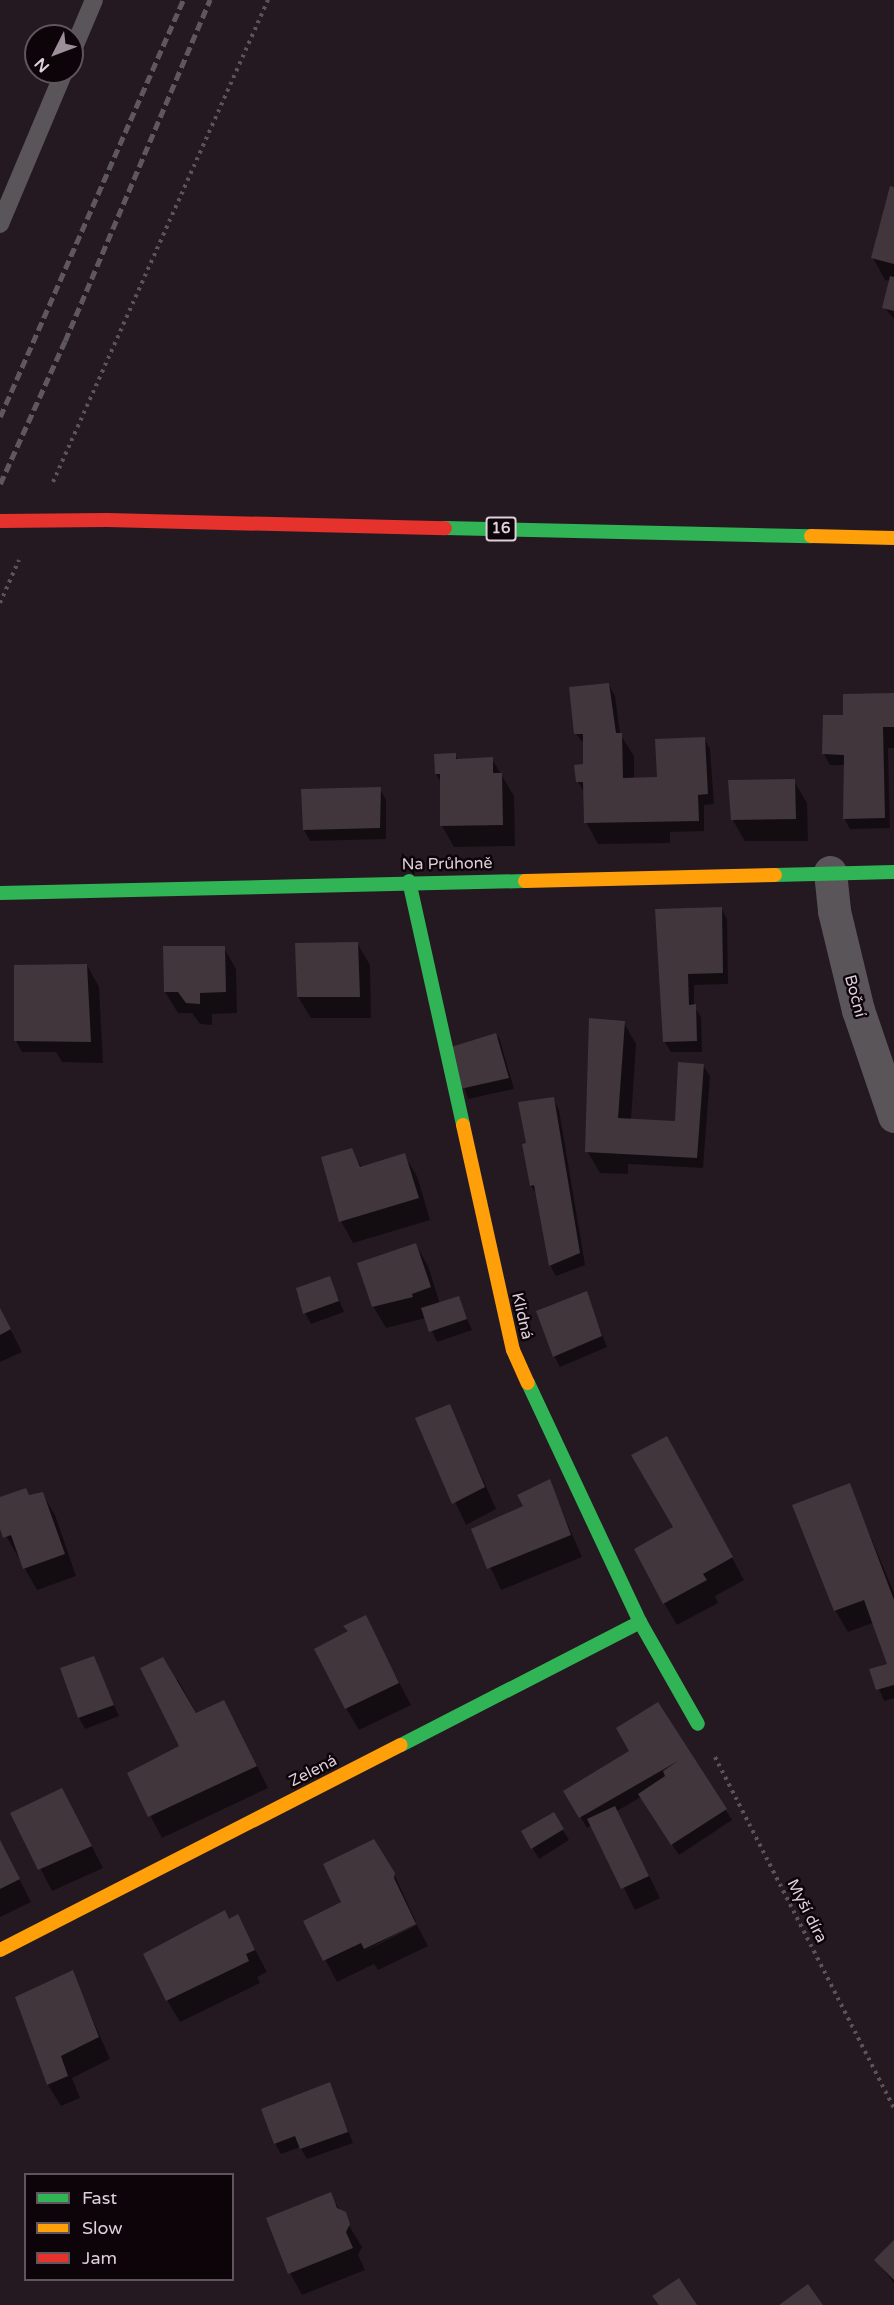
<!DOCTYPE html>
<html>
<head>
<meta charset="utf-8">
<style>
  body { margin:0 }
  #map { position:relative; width:894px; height:2305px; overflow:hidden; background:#241921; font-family:"Varela Round",sans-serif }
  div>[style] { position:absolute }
  .shadow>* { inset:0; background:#0007 }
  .building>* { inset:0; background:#40363c }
  .path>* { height:4px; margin-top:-2px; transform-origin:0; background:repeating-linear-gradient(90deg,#5a5458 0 3px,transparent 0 7.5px) }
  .lane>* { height:18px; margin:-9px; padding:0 9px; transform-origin:9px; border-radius:9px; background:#5a5559 }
  .street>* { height:33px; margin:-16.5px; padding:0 16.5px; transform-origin:16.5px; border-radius:16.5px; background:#5a5559 }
  .fast>* { height:14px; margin:-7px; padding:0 7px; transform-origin:7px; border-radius:7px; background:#30b455 }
  .slow>* { height:14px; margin:-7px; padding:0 7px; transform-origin:7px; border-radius:7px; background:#ff9f0a }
  .jam>* { height:14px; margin:-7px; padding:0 7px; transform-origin:7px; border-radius:7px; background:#e5322d }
  .rail>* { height:4.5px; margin-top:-2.25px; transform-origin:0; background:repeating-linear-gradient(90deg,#5e585c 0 9px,transparent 0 13.5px) }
  .jam-bridge>* { height:14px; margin:-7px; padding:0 7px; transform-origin:7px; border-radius:7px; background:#e5322d }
  span { translate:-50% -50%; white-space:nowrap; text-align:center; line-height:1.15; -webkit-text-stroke:5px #0c0409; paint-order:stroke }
  .shield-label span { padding:2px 4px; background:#0c0409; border:2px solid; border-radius:4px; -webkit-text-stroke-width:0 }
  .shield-label { font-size:15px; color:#decfd9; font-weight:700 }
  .street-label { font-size:16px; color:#decfd9 }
  .legend { position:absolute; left:24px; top:2173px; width:210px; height:108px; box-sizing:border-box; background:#0c0409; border:2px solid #60555c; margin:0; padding:8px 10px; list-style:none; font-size:18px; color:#decfd9 }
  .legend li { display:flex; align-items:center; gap:12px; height:30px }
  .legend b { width:30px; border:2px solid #60555c }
  .north { position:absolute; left:24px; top:24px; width:60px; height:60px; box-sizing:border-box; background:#0c0409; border:2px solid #60555c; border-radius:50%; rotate:228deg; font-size:16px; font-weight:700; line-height:24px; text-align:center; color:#decfd9 }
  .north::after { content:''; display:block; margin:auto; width:21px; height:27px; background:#9d8f99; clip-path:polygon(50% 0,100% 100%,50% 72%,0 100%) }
</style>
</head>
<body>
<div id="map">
  <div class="shadow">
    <div style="clip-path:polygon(894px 189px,894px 319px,884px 307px,891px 281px,885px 280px,873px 258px)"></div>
    <div style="clip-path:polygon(609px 685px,615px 696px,620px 734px,634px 756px,634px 779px,658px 778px,704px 738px,710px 749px,714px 804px,704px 805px,704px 831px,670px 832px,670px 843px,598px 844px,586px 822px,585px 794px,578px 782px,585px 766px,585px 745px,576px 734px)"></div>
    <div style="clip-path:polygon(894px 695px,894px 748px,888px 748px,890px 828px,850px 829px,844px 818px,845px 765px,830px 765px,824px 754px,845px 717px)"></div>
    <div style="clip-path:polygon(455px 755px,458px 760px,492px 759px,514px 796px,515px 846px,454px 847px,442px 826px,441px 783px,436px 774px)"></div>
    <div style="clip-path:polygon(794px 781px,807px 803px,808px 841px,745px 841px,732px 819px)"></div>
    <div style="clip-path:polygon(380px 789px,386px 800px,386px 839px,310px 841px,304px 830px)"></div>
    <div style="clip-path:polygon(721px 908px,727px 919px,728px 984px,694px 985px,694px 1006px,701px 1017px,702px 1052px,671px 1052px,664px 1041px,657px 911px)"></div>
    <div style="clip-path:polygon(357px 943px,370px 965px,371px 1018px,311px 1018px,298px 997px)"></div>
    <div style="clip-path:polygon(224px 948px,236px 969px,237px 1013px,212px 1014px,212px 1025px,200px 1024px,192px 1013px,178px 1013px,165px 992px)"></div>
    <div style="clip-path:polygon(87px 965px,99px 987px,103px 1063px,62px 1062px,56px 1052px,22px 1052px,16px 1041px)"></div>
    <div style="clip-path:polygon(624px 1023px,636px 1044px,631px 1120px,676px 1122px,703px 1065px,710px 1076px,703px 1168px,628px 1164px,628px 1174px,600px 1173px,587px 1151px)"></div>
    <div style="clip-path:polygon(499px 1037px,514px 1089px,468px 1099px,452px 1048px)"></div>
    <div style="clip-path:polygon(553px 1099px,559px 1110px,585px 1265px,556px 1276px,550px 1265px,538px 1196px,531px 1186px,528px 1145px)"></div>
    <div style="clip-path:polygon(351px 1149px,362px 1168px,404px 1155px,417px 1176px,430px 1220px,353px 1243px,341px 1221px)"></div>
    <div style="clip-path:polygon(416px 1245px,428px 1266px,440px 1304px,458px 1298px,472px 1330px,437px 1342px,426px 1318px,386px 1328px,373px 1306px)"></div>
    <div style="clip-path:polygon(330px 1278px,344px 1312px,311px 1324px,305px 1313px)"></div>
    <div style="clip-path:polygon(586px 1293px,607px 1347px,560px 1367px,554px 1356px)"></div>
    <div style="clip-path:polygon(0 1309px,22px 1352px,0 1362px)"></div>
    <div style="clip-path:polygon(450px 1406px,496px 1509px,466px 1525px,417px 1419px)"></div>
    <div style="clip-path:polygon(679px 1459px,744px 1580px,715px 1596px,718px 1603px,677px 1625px,664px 1603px,675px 1528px)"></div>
    <div style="clip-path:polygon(549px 1481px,582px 1557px,501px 1590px,473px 1530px,525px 1506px)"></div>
    <div style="clip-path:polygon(849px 1485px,894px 1593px,894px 1698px,884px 1701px,871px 1670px,889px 1664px,875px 1622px,848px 1632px,835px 1610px)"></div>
    <div style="clip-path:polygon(42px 1493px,55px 1515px,76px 1576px,37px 1590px,0 1525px,0 1499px)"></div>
    <div style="clip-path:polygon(365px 1617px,411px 1705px,359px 1730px,346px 1708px,349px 1632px)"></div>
    <div style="clip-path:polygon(93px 1658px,119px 1716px,85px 1729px,79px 1718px)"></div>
    <div style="clip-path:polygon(174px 1680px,178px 1680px,197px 1714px,236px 1723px,268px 1788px,162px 1838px,129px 1774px,181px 1747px)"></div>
    <div style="clip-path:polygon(658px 1704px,732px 1820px,679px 1855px,641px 1797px,617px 1811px,660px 1898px,635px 1910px,592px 1825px,587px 1828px,565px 1791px,631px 1751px)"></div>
    <div style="clip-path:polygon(74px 1812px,103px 1868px,52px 1891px,12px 1813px)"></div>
    <div style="clip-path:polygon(553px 1814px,569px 1840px,539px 1859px,523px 1832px)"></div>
    <div style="clip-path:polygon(0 1842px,31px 1902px,0 1917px)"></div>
    <div style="clip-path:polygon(394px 1874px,416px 1922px,363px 1952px,417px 1925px,428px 1946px,378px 1970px,374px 1964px,337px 1982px,305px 1921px)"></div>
    <div style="clip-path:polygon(237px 1916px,267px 1972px,257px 1977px,260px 1983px,180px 2022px,167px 2000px,229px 1920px)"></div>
    <div style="clip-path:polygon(72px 1972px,110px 2059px,72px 2078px,80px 2098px,61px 2106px,48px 2085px,17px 1998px)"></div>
    <div style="clip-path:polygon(329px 2084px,353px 2143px,307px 2159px,300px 2147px,281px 2154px,275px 2143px)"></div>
    <div style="clip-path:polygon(330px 2194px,362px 2247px,358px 2255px,365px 2270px,302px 2295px,290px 2273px)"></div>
    <div style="clip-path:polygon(894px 2242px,894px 2283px,876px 2260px)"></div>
  </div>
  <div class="building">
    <div style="clip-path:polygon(890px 186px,894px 187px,894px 264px,871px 258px)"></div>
    <div style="clip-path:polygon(890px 276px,894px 277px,894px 311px,882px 308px)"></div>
    <div style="clip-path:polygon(609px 683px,616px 733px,622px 733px,623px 778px,657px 777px,655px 739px,705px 737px,708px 794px,698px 795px,699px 821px,584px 823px,583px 782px,576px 782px,574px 765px,583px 764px,583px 734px,574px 734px,569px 687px)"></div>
    <div style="clip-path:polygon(894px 693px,894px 727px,883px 727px,885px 818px,843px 819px,844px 755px,822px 754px,823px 715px,843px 715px,843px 694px)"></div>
    <div style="clip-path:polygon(456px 753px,456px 759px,493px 757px,493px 773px,502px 773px,503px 825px,440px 826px,440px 774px,435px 774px,434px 754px)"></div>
    <div style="clip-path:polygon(795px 779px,796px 819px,731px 820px,728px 780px)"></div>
    <div style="clip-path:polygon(381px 787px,380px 828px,303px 830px,301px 789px)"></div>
    <div style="clip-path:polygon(722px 907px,723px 973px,688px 974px,689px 1005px,696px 1004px,697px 1041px,663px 1042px,655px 909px)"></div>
    <div style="clip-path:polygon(358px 942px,360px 997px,297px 997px,295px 943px)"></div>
    <div style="clip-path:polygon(163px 946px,225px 946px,226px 992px,200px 993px,200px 1004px,186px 1003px,178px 992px,164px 992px)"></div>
    <div style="clip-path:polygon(87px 964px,91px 1042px,14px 1041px,14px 965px)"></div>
    <div style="clip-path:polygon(589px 1018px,625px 1021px,618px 1118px,675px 1121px,678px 1062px,704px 1064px,697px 1158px,585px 1152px)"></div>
    <div style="clip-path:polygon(496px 1033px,509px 1078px,460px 1089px,451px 1047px)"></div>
    <div style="clip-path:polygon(554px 1097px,580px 1253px,549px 1266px,534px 1185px,530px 1186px,522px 1144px,526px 1143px,518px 1102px)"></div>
    <div style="clip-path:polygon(352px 1148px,360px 1167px,405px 1153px,419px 1198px,339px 1222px,321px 1157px)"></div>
    <div style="clip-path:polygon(416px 1243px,431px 1287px,412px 1294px,413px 1297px,372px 1307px,357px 1263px)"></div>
    <div style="clip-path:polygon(330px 1276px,339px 1301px,303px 1314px,296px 1288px)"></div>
    <div style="clip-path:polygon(587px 1291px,602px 1336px,553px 1357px,536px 1311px)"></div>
    <div style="clip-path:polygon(459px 1296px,467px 1319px,429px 1332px,421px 1308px)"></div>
    <div style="clip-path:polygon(0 1308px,11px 1329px,0 1335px)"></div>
    <div style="clip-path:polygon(450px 1404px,485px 1487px,452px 1504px,415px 1418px)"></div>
    <div style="clip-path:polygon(667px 1436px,733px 1557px,703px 1574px,707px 1580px,663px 1604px,634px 1549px,673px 1527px,631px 1455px)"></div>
    <div style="clip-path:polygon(550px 1479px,571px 1535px,487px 1569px,471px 1529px,523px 1506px,517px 1495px)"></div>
    <div style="clip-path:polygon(850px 1483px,894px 1600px,894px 1685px,876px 1690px,869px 1669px,887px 1664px,864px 1600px,834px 1611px,792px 1505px)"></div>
    <div style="clip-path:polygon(26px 1488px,29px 1495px,43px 1492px,65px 1554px,23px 1569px,11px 1535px,3px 1538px,0 1529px,0 1497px)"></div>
    <div style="clip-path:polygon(366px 1615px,399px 1683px,345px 1709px,314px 1649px,348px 1631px,343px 1626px)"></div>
    <div style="clip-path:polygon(94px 1656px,114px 1705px,78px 1718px,60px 1668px)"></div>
    <div style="clip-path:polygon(163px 1657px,196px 1713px,224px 1700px,257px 1766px,148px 1817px,127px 1773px,179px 1746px,140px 1668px)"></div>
    <div style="clip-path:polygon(658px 1702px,727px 1809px,671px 1845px,638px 1794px,665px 1776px,663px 1771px,678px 1761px,579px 1818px,563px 1791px,629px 1751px,616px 1728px)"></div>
    <div style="clip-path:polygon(62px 1788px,92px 1846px,38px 1870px,10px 1813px)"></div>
    <div style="clip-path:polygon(615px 1806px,649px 1876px,621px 1889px,587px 1819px)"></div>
    <div style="clip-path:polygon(554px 1812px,564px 1829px,531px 1849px,521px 1831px)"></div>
    <div style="clip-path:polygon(374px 1839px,395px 1873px,394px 1878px,416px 1924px,364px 1949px,361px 1943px,323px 1961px,303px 1921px,341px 1902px,323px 1864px)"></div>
    <div style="clip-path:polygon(0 1840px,20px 1879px,0 1889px)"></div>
    <div style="clip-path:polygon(225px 1910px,229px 1919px,238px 1914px,255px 1950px,246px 1954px,249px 1961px,166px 2001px,143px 1954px)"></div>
    <div style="clip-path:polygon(73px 1970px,99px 2037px,61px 2056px,68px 2076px,47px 2085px,15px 1997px)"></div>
    <div style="clip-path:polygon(330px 2082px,348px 2132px,300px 2149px,295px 2136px,274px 2144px,261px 2109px)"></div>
    <div style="clip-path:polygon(331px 2192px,337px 2208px,346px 2212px,350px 2224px,346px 2232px,353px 2248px,288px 2274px,266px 2218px)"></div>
    <div style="clip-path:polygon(894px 2240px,894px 2280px,874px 2260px)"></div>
    <div style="clip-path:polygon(679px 2278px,697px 2305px,659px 2305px,652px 2296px)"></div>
    <div style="clip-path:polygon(808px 2284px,823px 2305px,779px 2305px)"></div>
  </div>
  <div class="path">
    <div style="left:53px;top:482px;width:528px;rotate:-65.96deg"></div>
    <div style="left:0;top:603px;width:47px;rotate:-66.2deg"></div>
    <div style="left:715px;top:1757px;width:395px;rotate:63deg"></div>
  </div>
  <div class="lane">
    <div style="left:72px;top:52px;width:56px;rotate:-67.1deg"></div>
    <div style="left:0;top:224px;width:165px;rotate:-67.2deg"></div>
  </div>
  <div class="street">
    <div style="left:830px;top:872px;width:39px;rotate:84deg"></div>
    <div style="left:834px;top:911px;width:102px;rotate:76.4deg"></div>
    <div style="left:858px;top:1010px;width:112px;rotate:71.2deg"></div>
  </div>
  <div class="fast">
    <div style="left:445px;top:528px;width:366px;rotate:1.3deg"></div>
    <div style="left:775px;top:875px;width:119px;rotate:-1.4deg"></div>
    <div style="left:409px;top:881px;width:250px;rotate:77.5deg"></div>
    <div style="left:0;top:893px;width:525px;rotate:-1.31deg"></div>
    <div style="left:528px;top:1383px;width:264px;rotate:64.9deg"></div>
    <div style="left:640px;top:1622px;width:117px;rotate:60.4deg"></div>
    <div style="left:401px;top:1745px;width:269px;rotate:-27.2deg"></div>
  </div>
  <div class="slow">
    <div style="left:811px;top:536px;width:83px;rotate:1.4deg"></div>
    <div style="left:525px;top:881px;width:250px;rotate:-1.4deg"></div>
    <div style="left:463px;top:1125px;width:230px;rotate:77.5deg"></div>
    <div style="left:513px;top:1350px;width:36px;rotate:66deg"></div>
    <div style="left:0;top:1950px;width:450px;rotate:-27.1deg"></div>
  </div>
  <div class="jam">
    <div style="left:107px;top:520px;width:338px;rotate:1.4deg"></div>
  </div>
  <div class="rail">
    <div style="left:0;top:417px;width:455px;rotate:-66.3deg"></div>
    <div style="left:0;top:484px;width:157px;rotate:-65.6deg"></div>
    <div style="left:65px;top:341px;width:371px;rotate:-67deg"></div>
  </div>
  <div class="jam-bridge">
    <div style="left:0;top:521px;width:107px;rotate:-0.5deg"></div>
  </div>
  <div class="shield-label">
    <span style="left:501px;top:529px">16</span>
  </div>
  <div class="street-label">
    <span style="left:447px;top:864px;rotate:-1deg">Na Průhoně</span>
    <span style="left:855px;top:996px;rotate:75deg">Boční</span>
    <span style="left:522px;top:1316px;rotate:77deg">Klidná</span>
    <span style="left:313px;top:1771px;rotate:-27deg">Zelená</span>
    <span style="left:807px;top:1911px;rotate:63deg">Myší díra</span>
  </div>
  <ul class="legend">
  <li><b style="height:8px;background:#30b455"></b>Fast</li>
  <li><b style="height:8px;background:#ff9f0a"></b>Slow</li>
  <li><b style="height:8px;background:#e5322d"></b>Jam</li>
  </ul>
  <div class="north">N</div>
</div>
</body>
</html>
